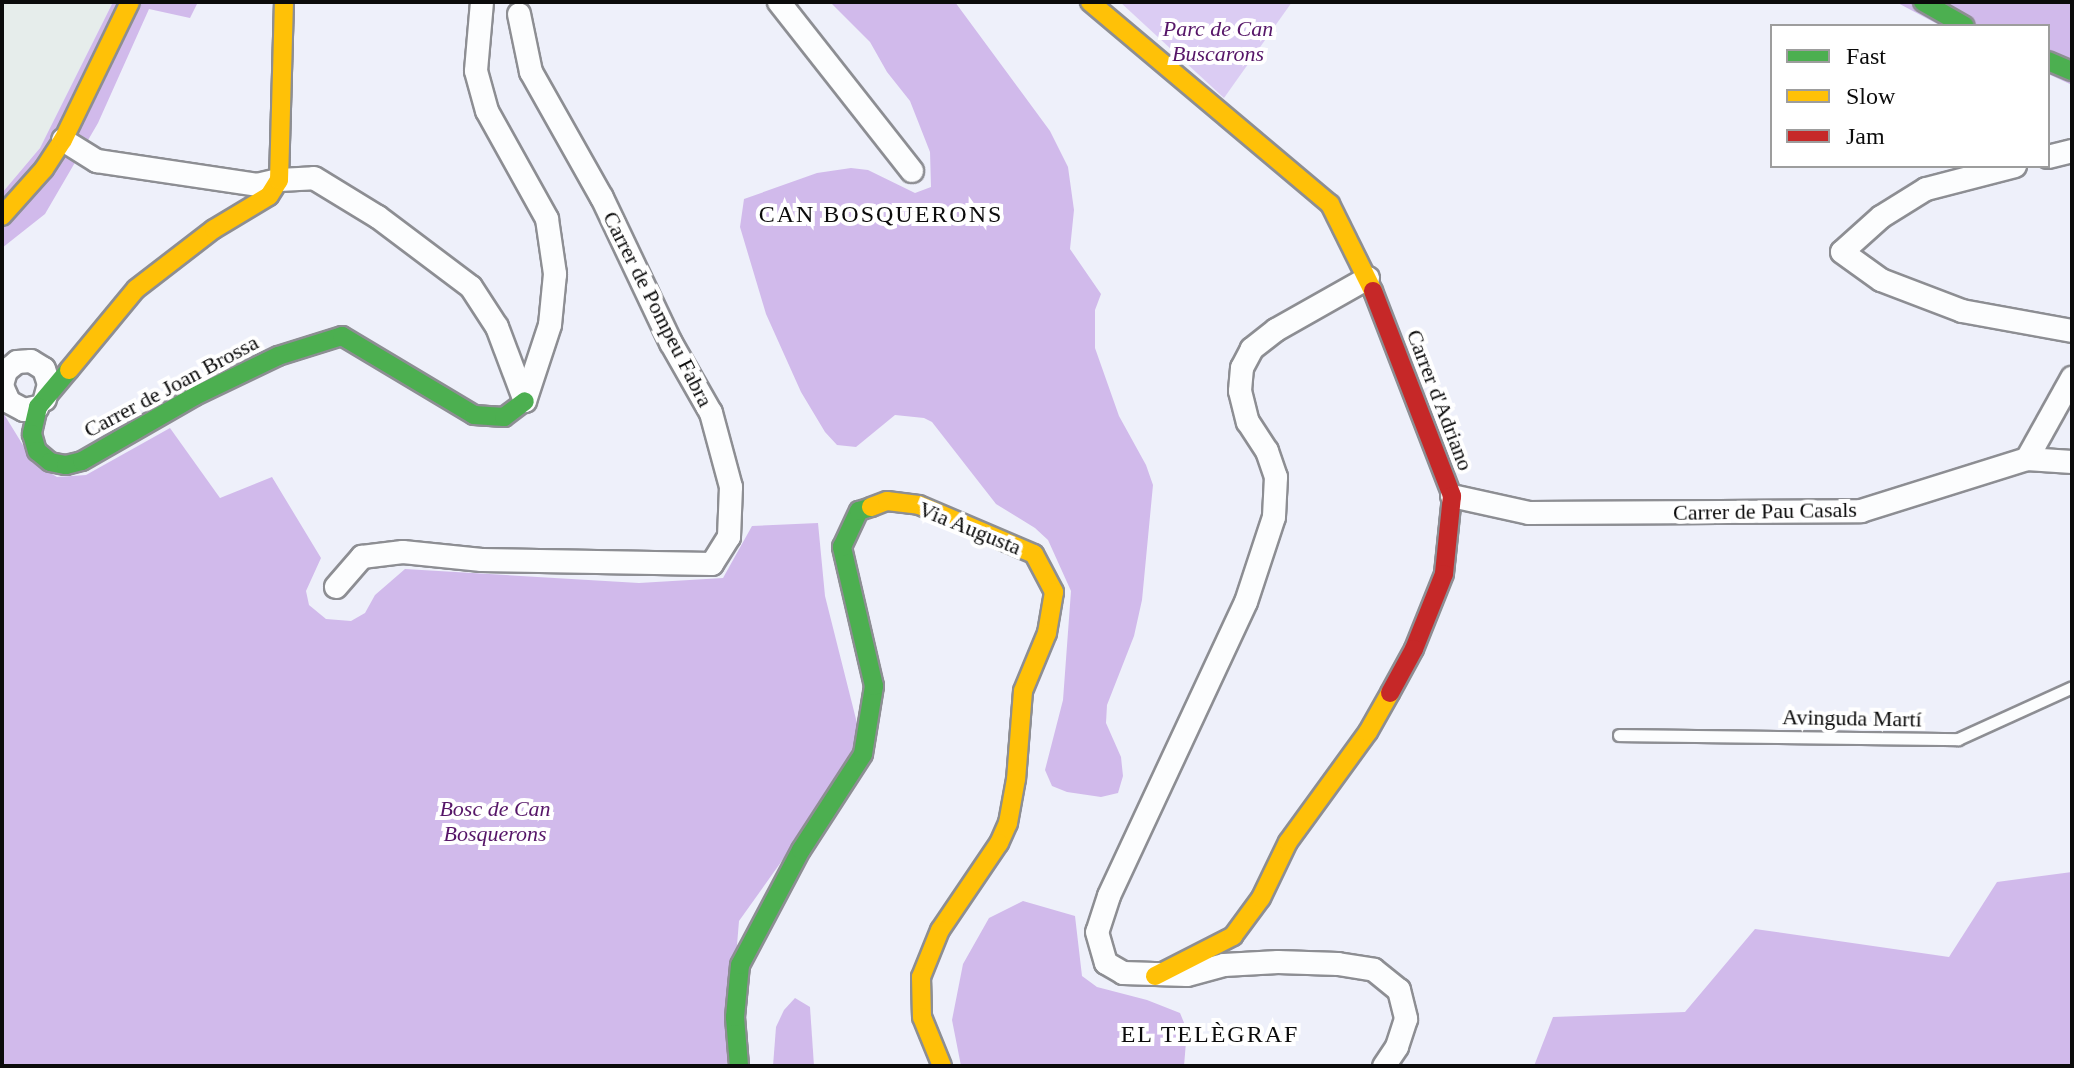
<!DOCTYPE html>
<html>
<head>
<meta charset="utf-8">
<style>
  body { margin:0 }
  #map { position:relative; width:2074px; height:1068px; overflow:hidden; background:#eef0fa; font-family:Georgia,serif }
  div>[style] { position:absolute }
  .industrial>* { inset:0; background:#e6edeb }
  .green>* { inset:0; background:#dbccf3 }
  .forest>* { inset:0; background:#d1baeb }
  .roads { filter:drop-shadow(2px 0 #8d8e93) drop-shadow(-2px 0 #8d8e93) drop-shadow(0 2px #8d8e93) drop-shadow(0 -2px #8d8e93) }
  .lane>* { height:11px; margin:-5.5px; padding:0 5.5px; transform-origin:5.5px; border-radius:5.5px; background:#fcfdfe }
  .street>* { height:22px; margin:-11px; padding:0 11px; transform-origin:11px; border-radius:11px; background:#fcfdfe }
  .fast>* { height:18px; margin:-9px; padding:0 9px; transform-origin:9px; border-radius:9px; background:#4caf50 }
  .slow>* { height:18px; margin:-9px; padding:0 9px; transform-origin:9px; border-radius:9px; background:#ffc107 }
  .jam>* { height:18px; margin:-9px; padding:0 9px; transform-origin:9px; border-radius:9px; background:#c62828 }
  span { translate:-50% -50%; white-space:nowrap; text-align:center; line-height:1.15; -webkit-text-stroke:8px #fff; paint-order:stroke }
  .park-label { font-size:22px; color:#561668; font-style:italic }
  .street-label { font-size:22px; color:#0b0b0b }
  .neighbourhood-label { font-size:24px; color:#0b0b0b; letter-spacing:2px }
  .frame { position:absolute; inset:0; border:4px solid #0b0b0b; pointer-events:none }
  .legend { position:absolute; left:1770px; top:24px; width:280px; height:144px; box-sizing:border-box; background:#fff; border:2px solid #9d9d9d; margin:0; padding:10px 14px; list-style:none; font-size:24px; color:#0b0b0b }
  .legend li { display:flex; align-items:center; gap:16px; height:40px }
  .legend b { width:40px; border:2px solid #9d9d9d }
</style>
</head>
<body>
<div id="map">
  <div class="industrial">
    <i style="clip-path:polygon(2px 2px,113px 2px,40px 148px,2px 193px)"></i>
  </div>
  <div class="green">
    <i style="clip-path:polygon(1120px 2px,1292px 2px,1224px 98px)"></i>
  </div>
  <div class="forest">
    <i style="clip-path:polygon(113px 2px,198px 2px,190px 18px,149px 9px,98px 123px,45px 214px,2px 248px,2px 193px,40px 148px)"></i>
    <i style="clip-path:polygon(830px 2px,955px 2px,1050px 131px,1068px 167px,1074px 210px,1070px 249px,1101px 294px,1095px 310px,1095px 348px,1119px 416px,1146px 465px,1153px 485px,1142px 600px,1134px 636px,1107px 705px,1106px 723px,1121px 757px,1123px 776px,1118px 793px,1101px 797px,1067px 792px,1052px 786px,1045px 770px,1063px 700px,1071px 591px,1048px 540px,1035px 528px,996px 504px,932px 422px,924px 418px,895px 415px,856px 447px,837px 445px,825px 432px,801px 392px,766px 314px,740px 227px,744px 199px,817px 173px,851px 168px,868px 170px,915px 193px,931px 187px,930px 152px,910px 101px,887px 72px,870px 42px)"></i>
    <i style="clip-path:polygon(1896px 2px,2072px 2px,2072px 85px,2048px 74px,2048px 26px,1941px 26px)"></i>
    <i style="clip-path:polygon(2px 411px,34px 463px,57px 477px,86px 475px,170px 428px,220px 498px,272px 477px,321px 558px,306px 591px,309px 605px,326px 619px,351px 621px,365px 613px,375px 595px,405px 569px,639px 583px,723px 578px,752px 526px,818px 523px,825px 596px,863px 747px,739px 921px,727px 1066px,2px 1066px)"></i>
    <i style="clip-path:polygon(2072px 872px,2072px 1066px,1534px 1066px,1553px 1017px,1685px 1012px,1755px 929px,1949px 957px,1997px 882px)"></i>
    <i style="clip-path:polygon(1023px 901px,1075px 916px,1082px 976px,1097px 987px,1147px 1000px,1180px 1013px,1187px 1030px,1184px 1066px,961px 1066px,952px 1020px,963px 964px,989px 918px)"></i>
    <i style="clip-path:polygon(795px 998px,810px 1007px,814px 1066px,773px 1066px,776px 1027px,784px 1010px)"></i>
  </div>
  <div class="roads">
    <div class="lane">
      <i style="left:1619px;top:735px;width:339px;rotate:0.7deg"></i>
      <i style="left:1958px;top:739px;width:125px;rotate:-24.5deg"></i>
    </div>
    <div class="street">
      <i style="left:482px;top:2px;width:69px;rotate:95deg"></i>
      <i style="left:476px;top:71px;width:41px;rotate:74.6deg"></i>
      <i style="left:487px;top:111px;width:124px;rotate:60.9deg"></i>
      <i style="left:547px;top:219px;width:56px;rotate:81.7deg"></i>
      <i style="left:555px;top:274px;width:51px;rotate:95.6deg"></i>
      <i style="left:550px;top:325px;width:80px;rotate:108.2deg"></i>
      <i style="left:779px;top:2px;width:215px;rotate:51.8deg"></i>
      <i style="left:63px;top:140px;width:40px;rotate:32deg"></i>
      <i style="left:97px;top:161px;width:162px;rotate:8.5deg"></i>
      <i style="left:257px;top:185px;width:23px;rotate:-13deg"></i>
      <i style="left:279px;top:180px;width:35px;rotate:-3deg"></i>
      <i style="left:314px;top:178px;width:75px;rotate:31.4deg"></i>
      <i style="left:378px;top:217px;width:116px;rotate:37deg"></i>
      <i style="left:471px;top:287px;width:48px;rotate:57deg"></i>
      <i style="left:497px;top:327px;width:79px;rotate:69.3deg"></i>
      <i style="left:2048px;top:157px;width:25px;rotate:-14deg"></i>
      <i style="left:2015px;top:166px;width:92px;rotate:165.5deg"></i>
      <i style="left:1926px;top:189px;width:53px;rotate:148.1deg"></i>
      <i style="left:1881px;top:217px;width:52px;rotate:138.1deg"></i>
      <i style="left:1842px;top:252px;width:48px;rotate:35.7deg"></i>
      <i style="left:1881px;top:280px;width:87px;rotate:20.9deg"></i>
      <i style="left:1962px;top:311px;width:112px;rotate:10.3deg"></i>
      <i style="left:1368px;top:278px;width:106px;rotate:150.5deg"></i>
      <i style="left:1276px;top:330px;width:31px;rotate:142deg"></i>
      <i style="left:1252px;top:349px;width:21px;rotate:118deg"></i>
      <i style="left:1242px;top:368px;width:23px;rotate:95deg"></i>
      <i style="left:1240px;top:391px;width:32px;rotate:76deg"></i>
      <i style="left:1248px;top:422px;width:35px;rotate:57deg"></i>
      <i style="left:1267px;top:451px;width:28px;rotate:71deg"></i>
      <i style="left:1276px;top:477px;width:40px;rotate:92.9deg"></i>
      <i style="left:1274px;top:517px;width:89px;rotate:108.2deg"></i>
      <i style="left:1246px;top:602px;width:324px;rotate:115deg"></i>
      <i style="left:1109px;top:896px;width:38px;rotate:108deg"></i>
      <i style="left:1097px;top:932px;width:32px;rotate:74deg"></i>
      <i style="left:1106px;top:963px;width:20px;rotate:30deg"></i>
      <i style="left:1123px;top:973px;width:64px;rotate:1.8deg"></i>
      <i style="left:1187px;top:975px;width:38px;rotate:-15deg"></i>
      <i style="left:1224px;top:965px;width:54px;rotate:-3.2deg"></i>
      <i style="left:1278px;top:962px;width:60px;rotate:1.9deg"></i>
      <i style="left:1338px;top:964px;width:36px;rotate:9deg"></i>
      <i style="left:1374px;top:970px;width:32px;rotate:39deg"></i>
      <i style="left:1399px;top:990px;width:30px;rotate:76deg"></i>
      <i style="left:1406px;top:1019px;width:29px;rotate:108deg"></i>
      <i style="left:1397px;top:1047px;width:23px;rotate:124deg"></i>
      <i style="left:2px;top:385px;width:15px;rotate:-74deg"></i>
      <i style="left:6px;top:371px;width:14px;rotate:-39deg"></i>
      <i style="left:17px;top:362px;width:14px;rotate:-4deg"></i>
      <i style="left:31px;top:361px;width:15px;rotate:32deg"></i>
      <i style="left:44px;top:369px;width:16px;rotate:72deg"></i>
      <i style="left:49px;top:384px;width:16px;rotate:105deg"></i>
      <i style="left:2px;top:386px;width:17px;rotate:66deg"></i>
      <i style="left:9px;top:402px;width:17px;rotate:28deg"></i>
      <i style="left:24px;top:410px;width:14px;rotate:-12deg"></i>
      <i style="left:2027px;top:459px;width:93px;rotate:-60.9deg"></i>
      <i style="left:1452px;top:496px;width:79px;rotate:12.4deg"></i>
      <i style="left:1529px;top:513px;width:332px;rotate:-0.3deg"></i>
      <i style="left:1861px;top:511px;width:174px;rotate:-17.4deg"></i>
      <i style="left:2027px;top:459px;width:45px;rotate:3.8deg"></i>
      <i style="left:336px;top:587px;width:40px;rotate:-49deg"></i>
      <i style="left:362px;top:557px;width:41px;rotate:-7deg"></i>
      <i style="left:403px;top:552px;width:79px;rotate:5.8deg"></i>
      <i style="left:482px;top:560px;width:230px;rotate:1deg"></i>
      <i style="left:712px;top:564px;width:32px;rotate:-58deg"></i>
      <i style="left:729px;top:537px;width:50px;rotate:-87.7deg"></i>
      <i style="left:731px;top:487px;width:77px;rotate:-105.1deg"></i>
      <i style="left:711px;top:413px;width:81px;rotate:-119.7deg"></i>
      <i style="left:671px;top:343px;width:161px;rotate:-115.4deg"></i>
      <i style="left:602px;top:198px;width:145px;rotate:-119.4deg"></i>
      <i style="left:531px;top:72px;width:59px;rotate:-101.7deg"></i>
    </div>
    <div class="fast">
      <i style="left:1923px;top:2px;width:48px;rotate:29.7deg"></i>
      <i style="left:2048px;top:61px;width:26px;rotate:23deg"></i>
      <i style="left:69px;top:370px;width:48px;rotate:130deg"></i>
      <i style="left:38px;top:407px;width:28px;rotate:103deg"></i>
      <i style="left:32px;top:434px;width:18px;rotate:74deg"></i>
      <i style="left:37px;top:451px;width:17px;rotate:40deg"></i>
      <i style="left:50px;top:462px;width:16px;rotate:11deg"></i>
      <i style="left:66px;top:465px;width:16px;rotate:-14deg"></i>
      <i style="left:82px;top:461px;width:130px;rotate:-29.9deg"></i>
      <i style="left:195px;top:396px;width:92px;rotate:-25.7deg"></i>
      <i style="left:278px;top:356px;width:67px;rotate:-17.4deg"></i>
      <i style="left:342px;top:336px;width:154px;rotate:30.9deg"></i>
      <i style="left:474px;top:415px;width:30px;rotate:4deg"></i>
      <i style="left:504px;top:417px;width:26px;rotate:-37deg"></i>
      <i style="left:739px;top:1066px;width:49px;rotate:-94.7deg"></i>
      <i style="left:735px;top:1017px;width:52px;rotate:-84.5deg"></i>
      <i style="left:740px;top:965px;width:130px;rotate:-62.1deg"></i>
      <i style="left:801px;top:850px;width:114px;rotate:-57.1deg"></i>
      <i style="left:863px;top:754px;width:69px;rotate:-80.8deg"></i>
      <i style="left:874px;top:686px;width:143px;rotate:-103deg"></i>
      <i style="left:842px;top:547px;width:40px;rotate:-65deg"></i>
      <i style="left:859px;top:511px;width:13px;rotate:-18deg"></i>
    </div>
    <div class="slow">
      <i style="left:1090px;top:2px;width:314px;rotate:40.1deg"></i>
      <i style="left:1330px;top:204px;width:97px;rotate:63.7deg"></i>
      <i style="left:2px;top:216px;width:63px;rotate:-48.2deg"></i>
      <i style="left:44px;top:169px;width:35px;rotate:-57deg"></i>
      <i style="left:63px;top:140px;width:153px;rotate:-64.1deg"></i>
      <i style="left:69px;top:370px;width:105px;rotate:-50.4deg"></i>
      <i style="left:136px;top:289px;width:98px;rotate:-37.6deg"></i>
      <i style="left:214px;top:229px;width:64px;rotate:-31deg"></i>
      <i style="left:269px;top:196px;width:19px;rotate:-58deg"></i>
      <i style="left:279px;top:180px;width:178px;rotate:-88.4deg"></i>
      <i style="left:871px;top:507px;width:17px;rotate:-21deg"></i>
      <i style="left:887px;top:501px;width:32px;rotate:7deg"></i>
      <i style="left:919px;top:505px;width:125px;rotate:23.1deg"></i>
      <i style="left:1034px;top:554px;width:43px;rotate:62.2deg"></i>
      <i style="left:1054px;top:592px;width:42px;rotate:99.7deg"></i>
      <i style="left:1047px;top:633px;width:63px;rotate:112.5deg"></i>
      <i style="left:1023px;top:691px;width:88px;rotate:94.5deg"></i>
      <i style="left:1016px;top:779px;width:45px;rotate:100.3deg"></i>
      <i style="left:1008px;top:823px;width:22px;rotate:114deg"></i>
      <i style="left:999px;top:843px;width:105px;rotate:124.1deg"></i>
      <i style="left:940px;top:930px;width:51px;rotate:112deg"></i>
      <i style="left:921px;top:977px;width:40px;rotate:88.6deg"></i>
      <i style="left:922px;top:1017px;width:53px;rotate:67.8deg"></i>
      <i style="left:1155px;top:976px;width:88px;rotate:-27.1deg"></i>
      <i style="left:1233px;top:936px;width:47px;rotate:-53.6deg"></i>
      <i style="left:1261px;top:898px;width:62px;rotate:-64.3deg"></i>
      <i style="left:1288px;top:842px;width:136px;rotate:-54deg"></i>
      <i style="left:1368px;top:732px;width:45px;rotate:-60.6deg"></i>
    </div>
    <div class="jam">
      <i style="left:1373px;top:291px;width:220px;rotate:68.9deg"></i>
      <i style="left:1452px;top:496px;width:78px;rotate:95.9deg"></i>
      <i style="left:1444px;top:574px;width:81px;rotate:111.8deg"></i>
      <i style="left:1414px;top:649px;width:50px;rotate:118.6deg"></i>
    </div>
  </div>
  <div class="park-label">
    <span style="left:1218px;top:41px">Parc de Can<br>Buscarons</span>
    <span style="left:495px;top:821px">Bosc de Can<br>Bosquerons</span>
  </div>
  <div class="street-label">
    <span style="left:658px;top:309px;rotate:63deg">Carrer de Pompeu Fabra</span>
    <span style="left:171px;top:386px;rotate:-28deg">Carrer de Joan Brossa</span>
    <span style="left:1440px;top:400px;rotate:69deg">Carrer d'Adriano</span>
    <span style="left:1765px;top:511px;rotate:-1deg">Carrer de Pau Casals</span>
    <span style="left:970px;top:528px;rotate:22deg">Via Augusta</span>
    <span style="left:1852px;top:718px;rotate:1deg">Avinguda Martí</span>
  </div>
  <div class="neighbourhood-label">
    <span style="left:881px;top:215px">CAN BOSQUERONS</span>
    <span style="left:1210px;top:1035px">EL TELÈGRAF</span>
  </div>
  <div class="frame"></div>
  <ul class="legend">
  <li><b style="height:10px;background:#4caf50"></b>Fast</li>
  <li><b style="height:10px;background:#ffc107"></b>Slow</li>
  <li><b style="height:10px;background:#c62828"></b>Jam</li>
  </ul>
</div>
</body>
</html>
